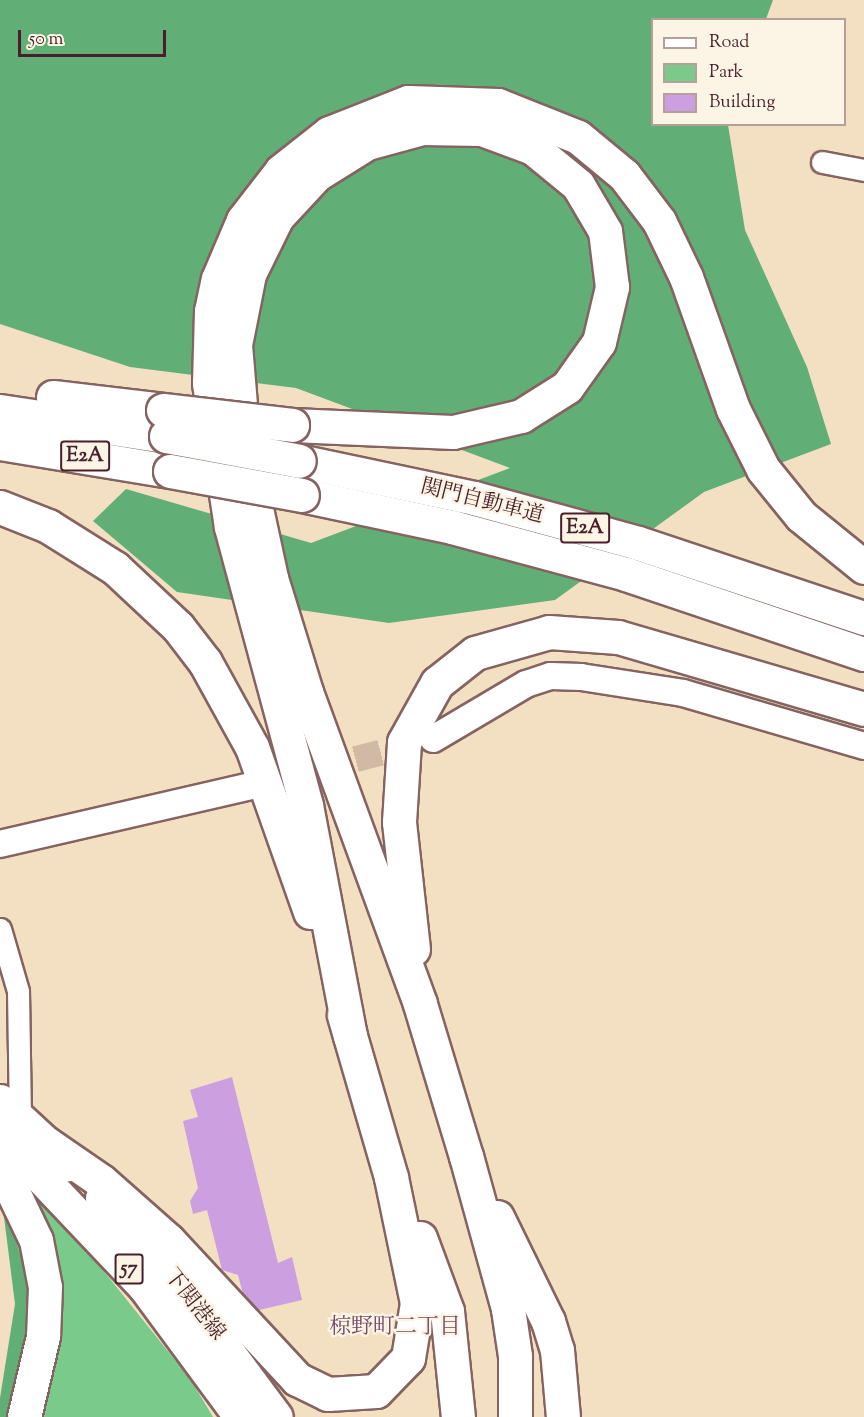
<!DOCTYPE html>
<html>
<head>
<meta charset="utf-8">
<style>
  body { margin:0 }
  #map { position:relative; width:864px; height:1417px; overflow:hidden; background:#f3e0c3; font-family:"Sorts Mill Goudy","Noto Serif JP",serif }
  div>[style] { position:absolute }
  .green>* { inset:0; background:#79ca8b }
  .forest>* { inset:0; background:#62ae77 }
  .building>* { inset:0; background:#cb9fe0 }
  .tertiary-tunnel>* { height:26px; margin-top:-13px; transform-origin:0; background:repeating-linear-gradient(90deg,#d1b9a5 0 26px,transparent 0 39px) }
  .roads { filter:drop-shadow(2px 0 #856360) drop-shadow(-2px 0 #856360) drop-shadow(0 2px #856360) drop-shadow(0 -2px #856360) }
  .minor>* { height:21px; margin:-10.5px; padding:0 10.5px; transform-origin:10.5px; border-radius:10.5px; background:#fff }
  .tertiary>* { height:26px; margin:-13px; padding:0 13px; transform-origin:13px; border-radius:13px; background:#fff }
  .primary>* { height:33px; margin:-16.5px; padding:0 16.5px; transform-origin:16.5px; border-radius:16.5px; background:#fff }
  .motorway>* { height:33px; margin:-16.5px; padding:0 16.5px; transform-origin:16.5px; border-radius:16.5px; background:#fff }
  .bridges { filter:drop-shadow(2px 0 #856360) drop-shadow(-2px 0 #856360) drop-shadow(0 2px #856360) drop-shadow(0 -2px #856360) }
  .motorway-bridge>* { height:33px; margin:-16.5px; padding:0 16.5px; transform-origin:16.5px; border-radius:16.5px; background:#fff }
  span { translate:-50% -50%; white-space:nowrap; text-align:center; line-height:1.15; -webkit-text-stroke:4.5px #fcf5e5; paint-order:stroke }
  .shield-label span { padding:2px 4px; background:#fcf5e5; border:2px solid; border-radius:4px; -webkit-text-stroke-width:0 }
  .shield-label { font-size:20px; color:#4a1f2b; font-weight:700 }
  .street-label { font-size:21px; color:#4a1f2b }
  .neighbourhood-label { font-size:22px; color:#774c6a }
  .legend { position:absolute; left:651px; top:18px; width:195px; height:108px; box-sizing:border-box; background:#fcf5e5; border:2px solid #b59f9b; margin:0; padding:8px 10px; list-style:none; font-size:18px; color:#4a1f2b }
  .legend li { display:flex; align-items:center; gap:12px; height:30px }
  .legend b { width:30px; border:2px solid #b59f9b }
  .scale { position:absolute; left:18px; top:30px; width:148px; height:27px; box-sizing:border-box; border:3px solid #4a1f2b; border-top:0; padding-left:8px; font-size:18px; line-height:21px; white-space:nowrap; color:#4a1f2b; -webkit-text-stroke:4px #fcf5e5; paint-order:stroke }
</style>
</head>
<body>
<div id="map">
  <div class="green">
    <i style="clip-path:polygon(26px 1187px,94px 1259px,191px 1380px,213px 1417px,35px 1417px)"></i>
  </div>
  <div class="forest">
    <i style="clip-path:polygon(0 0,773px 0,766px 19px,652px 20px,652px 124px,728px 125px,745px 230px,807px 367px,831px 444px,704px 492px,555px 600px,389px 623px,177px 592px,93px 521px,126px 489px,311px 543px,510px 468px,296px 388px,130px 367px,0 324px)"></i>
    <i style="clip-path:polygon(2px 1201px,31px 1284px,26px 1351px,7px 1417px,0 1417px,0 1398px,15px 1304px)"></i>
  </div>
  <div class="building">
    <i style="clip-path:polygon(232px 1077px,278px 1263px,292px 1257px,302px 1300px,259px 1310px,243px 1294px,238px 1275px,222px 1270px,207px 1210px,193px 1214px,190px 1201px,198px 1188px,183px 1121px,198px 1117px,190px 1090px)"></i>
  </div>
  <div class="tertiary-tunnel">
    <i style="left:280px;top:779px;width:146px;rotate:-14.7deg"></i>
  </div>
  <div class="roads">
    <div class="minor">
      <i style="left:822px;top:162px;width:43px;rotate:10.8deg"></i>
      <i style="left:0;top:929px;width:65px;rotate:73.8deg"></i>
      <i style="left:18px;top:991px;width:126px;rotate:89.1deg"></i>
    </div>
    <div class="tertiary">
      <i style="left:433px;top:739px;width:108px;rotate:-30.6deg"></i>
      <i style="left:526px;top:684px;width:26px;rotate:-18deg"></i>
      <i style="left:551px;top:676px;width:30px;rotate:2deg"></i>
      <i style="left:581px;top:677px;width:103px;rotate:8.9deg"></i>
      <i style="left:683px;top:693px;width:189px;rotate:16.3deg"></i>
      <i style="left:0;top:844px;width:258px;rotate:-13deg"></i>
    </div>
    <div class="primary">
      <i style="left:0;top:1101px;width:93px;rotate:42.8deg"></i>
      <i style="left:0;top:1134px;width:211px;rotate:46.5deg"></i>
      <i style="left:145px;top:1287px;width:162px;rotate:53.6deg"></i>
      <i style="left:102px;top:1198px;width:91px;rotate:47.7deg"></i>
      <i style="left:163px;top:1265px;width:189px;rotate:53.4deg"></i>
    </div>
    <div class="motorway">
      <i style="left:53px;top:397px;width:111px;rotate:6.7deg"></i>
      <i style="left:0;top:411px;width:168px;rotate:8.6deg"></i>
      <i style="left:292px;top:425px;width:161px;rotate:2.5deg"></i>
      <i style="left:453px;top:432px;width:70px;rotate:-13.2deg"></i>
      <i style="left:521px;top:416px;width:54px;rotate:-32.2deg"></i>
      <i style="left:567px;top:387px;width:55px;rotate:-54.6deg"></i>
      <i style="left:599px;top:342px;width:57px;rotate:-76.7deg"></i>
      <i style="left:612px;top:287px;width:56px;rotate:-97.1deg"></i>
      <i style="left:605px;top:231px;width:53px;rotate:-120.4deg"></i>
      <i style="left:578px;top:185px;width:58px;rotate:-140.6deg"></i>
      <i style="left:533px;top:148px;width:54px;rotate:-159.6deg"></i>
      <i style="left:482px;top:129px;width:60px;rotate:-179deg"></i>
      <i style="left:422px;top:128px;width:57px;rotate:164.7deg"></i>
      <i style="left:367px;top:143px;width:60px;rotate:147.9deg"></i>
      <i style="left:316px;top:175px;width:57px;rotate:132.9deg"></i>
      <i style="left:277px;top:217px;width:64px;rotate:116.2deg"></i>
      <i style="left:249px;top:274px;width:72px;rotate:101.2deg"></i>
      <i style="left:235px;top:345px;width:108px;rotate:85.2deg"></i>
      <i style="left:244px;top:453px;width:128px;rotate:77.8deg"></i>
      <i style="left:271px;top:578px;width:119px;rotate:72.9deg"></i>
      <i style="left:306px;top:692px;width:332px;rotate:69.9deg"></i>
      <i style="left:420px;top:1004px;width:159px;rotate:73.2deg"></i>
      <i style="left:466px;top:1156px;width:159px;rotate:74.6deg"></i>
      <i style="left:508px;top:1309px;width:48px;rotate:81.5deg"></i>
      <i style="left:515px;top:1356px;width:61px;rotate:90deg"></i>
      <i style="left:0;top:443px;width:172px;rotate:9.4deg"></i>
      <i style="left:299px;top:461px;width:179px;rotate:11.9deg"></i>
      <i style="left:474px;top:498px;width:170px;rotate:15.3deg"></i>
      <i style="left:638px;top:543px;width:238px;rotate:18.4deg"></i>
      <i style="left:302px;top:495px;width:153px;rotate:12deg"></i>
      <i style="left:452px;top:527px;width:180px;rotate:15.1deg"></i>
      <i style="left:626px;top:574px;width:251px;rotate:18.6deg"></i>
      <i style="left:0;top:507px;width:52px;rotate:21.6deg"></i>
      <i style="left:48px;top:526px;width:79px;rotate:32.1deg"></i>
      <i style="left:115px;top:568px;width:86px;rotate:43.1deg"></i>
      <i style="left:178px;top:627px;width:44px;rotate:52.4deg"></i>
      <i style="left:205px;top:662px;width:97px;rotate:61.1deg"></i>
      <i style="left:252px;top:747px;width:175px;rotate:70.6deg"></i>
      <i style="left:413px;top:949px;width:128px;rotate:-96.3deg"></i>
      <i style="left:399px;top:822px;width:80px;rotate:-86.4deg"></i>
      <i style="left:404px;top:742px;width:68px;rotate:-60.8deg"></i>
      <i style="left:437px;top:683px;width:48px;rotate:-38.3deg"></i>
      <i style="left:475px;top:653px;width:77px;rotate:-15.8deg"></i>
      <i style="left:549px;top:632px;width:69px;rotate:4.1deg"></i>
      <i style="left:618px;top:637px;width:256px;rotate:16.3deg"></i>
      <i style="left:350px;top:1036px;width:235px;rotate:-100.8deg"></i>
      <i style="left:306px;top:805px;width:288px;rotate:-105.1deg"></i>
      <i style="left:231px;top:527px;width:146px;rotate:-98.7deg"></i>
      <i style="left:209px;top:383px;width:72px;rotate:-88.4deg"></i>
      <i style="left:211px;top:311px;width:33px;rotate:-78deg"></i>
      <i style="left:218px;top:279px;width:64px;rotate:-67deg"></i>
      <i style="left:243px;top:220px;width:62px;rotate:-52.2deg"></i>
      <i style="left:281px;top:171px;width:61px;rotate:-38.4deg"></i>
      <i style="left:329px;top:133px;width:85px;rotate:-21.4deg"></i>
      <i style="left:408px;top:102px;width:90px;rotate:1.9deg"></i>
      <i style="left:498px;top:105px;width:86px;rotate:21.8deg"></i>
      <i style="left:578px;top:137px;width:60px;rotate:39.6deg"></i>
      <i style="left:624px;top:175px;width:58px;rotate:52.7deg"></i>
      <i style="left:659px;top:221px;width:62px;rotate:64.3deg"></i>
      <i style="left:686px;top:277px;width:140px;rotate:70.4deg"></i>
      <i style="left:733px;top:409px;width:67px;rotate:63.4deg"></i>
      <i style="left:763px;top:469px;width:60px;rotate:51deg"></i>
      <i style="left:801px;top:516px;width:81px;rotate:39deg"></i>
      <i style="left:46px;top:1143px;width:67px;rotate:34.6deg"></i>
      <i style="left:101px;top:1181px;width:89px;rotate:41.4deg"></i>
      <i style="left:168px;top:1240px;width:190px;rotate:47.1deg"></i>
      <i style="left:297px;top:1379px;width:34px;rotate:26deg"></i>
      <i style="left:328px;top:1394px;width:48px;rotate:-3.6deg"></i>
      <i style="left:376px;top:1391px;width:46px;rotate:-45.9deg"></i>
      <i style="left:408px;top:1358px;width:56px;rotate:-80.7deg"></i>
      <i style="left:417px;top:1303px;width:129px;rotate:-101.7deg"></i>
      <i style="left:391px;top:1177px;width:169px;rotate:-106.2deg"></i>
      <i style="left:0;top:1165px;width:83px;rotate:64.4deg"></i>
      <i style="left:36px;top:1240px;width:48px;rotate:79.2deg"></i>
      <i style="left:45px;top:1287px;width:49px;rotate:92.3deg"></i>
      <i style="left:43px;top:1336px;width:83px;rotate:103.2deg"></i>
      <i style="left:497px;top:1217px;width:116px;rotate:63.9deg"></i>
      <i style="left:548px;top:1321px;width:30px;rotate:73deg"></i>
      <i style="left:557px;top:1350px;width:67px;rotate:84.9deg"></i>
      <i style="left:420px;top:1238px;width:78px;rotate:69.7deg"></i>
      <i style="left:447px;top:1311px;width:107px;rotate:84.1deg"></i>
    </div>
  </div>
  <div class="bridges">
    <div class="motorway-bridge">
      <i style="left:163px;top:410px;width:130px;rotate:6.6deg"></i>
      <i style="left:166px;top:436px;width:135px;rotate:10.6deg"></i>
      <i style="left:170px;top:471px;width:134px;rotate:10.3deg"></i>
    </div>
  </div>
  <div class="shield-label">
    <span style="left:85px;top:456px">E2A</span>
    <span style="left:585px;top:528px">E2A</span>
    <span style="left:129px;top:1269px">57</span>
  </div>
  <div class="street-label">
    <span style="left:482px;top:502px;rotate:14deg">関門自動車道</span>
    <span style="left:194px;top:1305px;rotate:52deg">下関港線</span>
  </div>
  <div class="neighbourhood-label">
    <span style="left:395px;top:1329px">椋野町二丁目</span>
  </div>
  <ul class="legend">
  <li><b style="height:8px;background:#fff"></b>Road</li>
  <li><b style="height:16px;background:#79ca8b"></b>Park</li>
  <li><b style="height:16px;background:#cb9fe0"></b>Building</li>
  </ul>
  <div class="scale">50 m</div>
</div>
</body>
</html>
